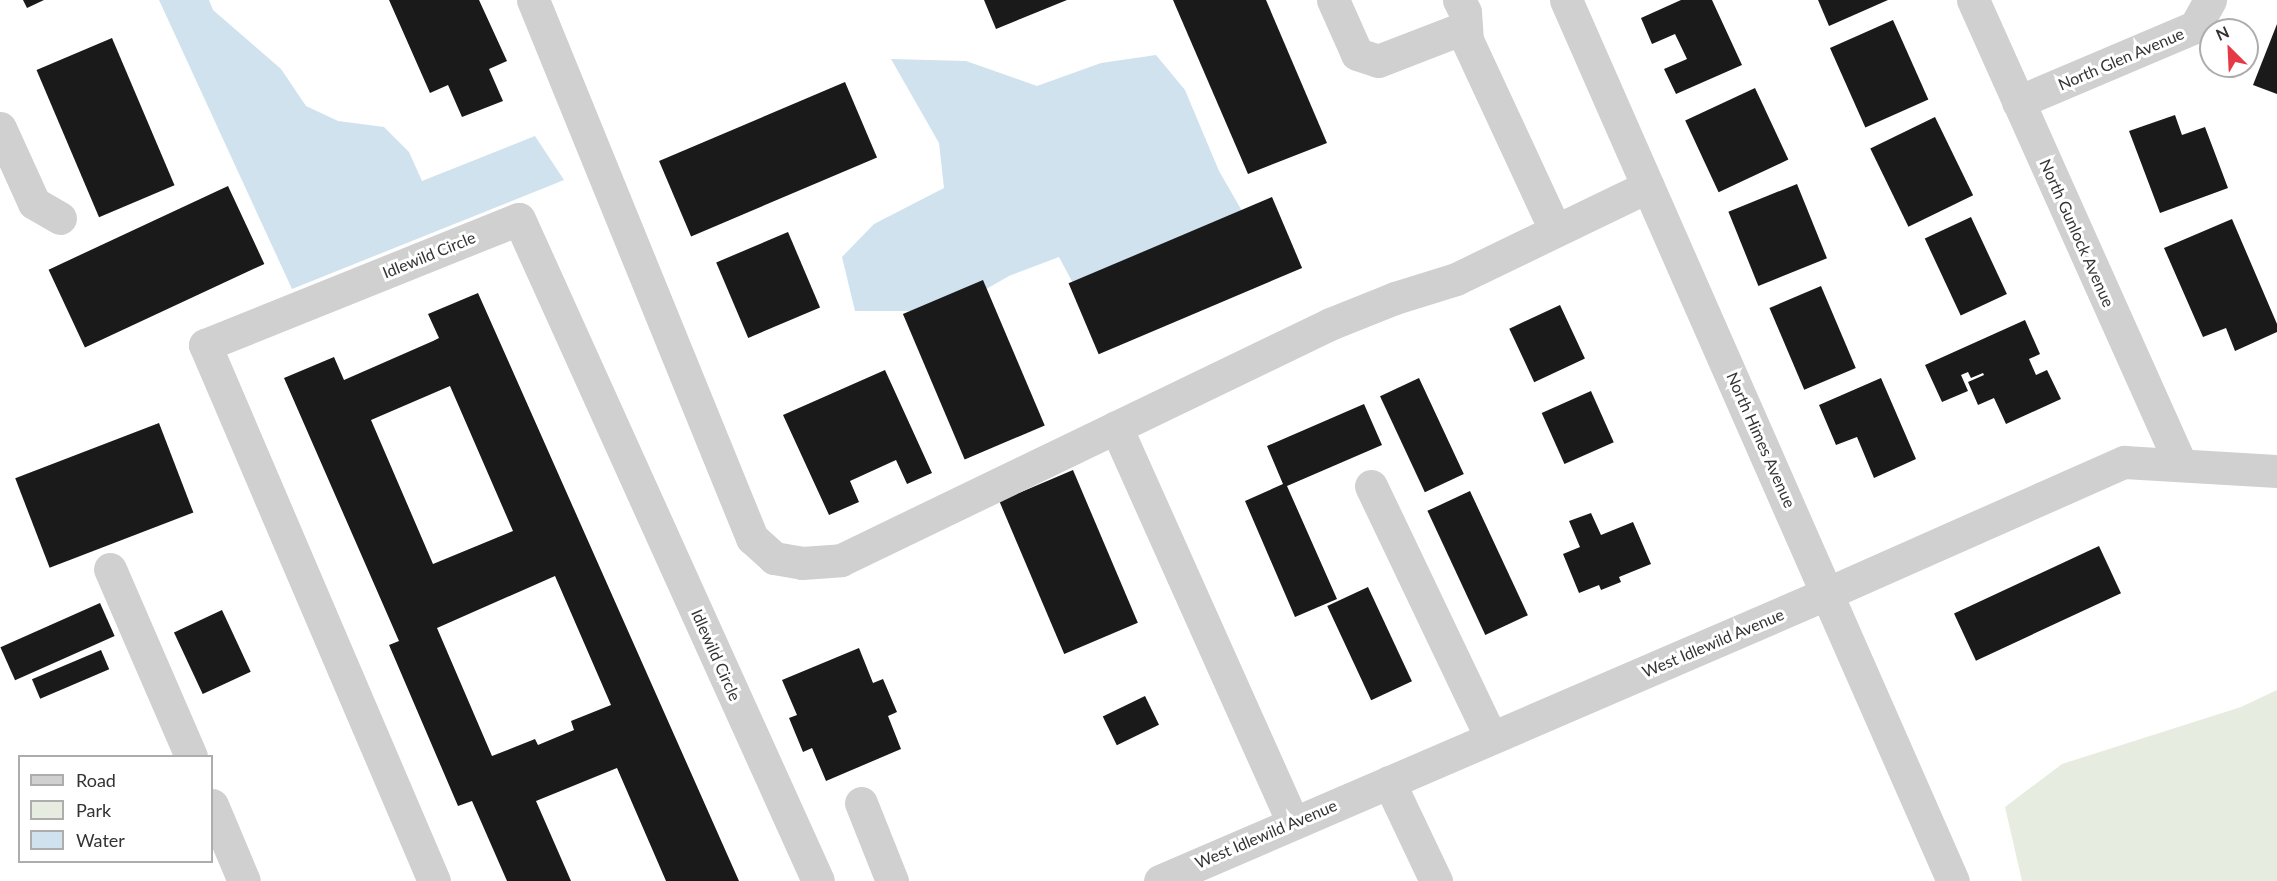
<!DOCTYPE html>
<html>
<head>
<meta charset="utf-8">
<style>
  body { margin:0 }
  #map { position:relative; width:2277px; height:881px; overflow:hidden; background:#fff; font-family:Lato,sans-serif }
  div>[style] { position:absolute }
  .green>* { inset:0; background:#e6ecdf }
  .water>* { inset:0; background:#cfe2ee }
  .building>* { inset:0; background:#1a1a1a; transform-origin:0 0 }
  .minor>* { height:33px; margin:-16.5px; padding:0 16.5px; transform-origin:16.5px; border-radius:16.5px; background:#d0d0d0 }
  span { translate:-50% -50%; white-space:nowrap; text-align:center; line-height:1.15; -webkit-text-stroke:6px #fff; paint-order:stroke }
  .street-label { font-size:16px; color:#333 }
  .legend { position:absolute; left:18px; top:755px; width:195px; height:108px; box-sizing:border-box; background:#fff; border:2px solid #adadad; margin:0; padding:8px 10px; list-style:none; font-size:18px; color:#333 }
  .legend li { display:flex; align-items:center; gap:12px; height:30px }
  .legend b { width:30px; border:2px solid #adadad }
  .north { position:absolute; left:2199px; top:18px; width:60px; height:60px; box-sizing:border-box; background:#fff; border:2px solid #adadad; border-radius:50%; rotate:336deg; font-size:16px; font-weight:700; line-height:24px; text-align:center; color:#333 }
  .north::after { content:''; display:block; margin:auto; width:21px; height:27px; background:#e63946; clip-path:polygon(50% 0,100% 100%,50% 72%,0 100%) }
</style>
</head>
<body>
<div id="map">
  <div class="green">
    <i style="clip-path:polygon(2277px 690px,2277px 881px,2022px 881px,2005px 807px,2062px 764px,2241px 707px)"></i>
  </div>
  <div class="water">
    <i style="clip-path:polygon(159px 0,209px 0,213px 10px,281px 69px,306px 106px,338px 121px,384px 127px,409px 152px,422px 181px,535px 136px,564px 180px,292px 289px)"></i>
    <i style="clip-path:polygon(1156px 55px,1185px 90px,1219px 171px,1249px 223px,1082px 300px,1059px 257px,1009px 276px,948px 311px,855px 311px,842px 257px,874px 224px,944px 188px,939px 143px,891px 59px,966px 61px,1037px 86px,1101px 63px)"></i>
  </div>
  <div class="building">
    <i style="clip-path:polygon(23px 0,44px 0,27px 8px)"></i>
    <i style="clip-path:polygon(389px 0,479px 0,507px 61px,489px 69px,503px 101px,462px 117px,448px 85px,430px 93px)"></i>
    <i style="clip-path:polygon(984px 0,1067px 0,996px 29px)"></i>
    <i style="clip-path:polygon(1173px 0,1266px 0,1327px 143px,1248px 174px)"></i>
    <i style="clip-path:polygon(1681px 0,1712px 0,1742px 65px,1676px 94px,1664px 69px,1687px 59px,1675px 34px,1652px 44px,1641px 18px)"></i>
    <i style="clip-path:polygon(1818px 0,1888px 0,1829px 26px)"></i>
    <i style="left:1893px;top:20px;width:87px;height:69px;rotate:66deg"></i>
    <i style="clip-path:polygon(2277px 24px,2277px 94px,2253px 85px)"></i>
    <i style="left:112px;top:38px;width:160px;height:82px;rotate:67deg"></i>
    <i style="left:845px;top:82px;width:82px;height:202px;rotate:67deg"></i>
    <i style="left:1755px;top:88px;width:79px;height:77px;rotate:65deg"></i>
    <i style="clip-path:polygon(2175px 115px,2182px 135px,2205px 127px,2228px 188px,2160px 213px,2129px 131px)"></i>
    <i style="left:1935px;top:117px;width:87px;height:72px;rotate:64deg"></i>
    <i style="left:1797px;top:184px;width:80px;height:74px;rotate:68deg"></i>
    <i style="left:228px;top:186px;width:86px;height:198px;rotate:65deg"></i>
    <i style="left:1272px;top:197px;width:77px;height:221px;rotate:67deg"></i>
    <i style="left:1971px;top:217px;width:85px;height:51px;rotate:65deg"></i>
    <i style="clip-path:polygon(2232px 219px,2277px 324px,2277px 332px,2235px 351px,2226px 328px,2203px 337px,2164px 248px)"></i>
    <i style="left:788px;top:232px;width:82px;height:78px;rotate:67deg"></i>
    <i style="left:983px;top:280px;width:158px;height:87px;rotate:67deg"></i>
    <i style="left:1821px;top:286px;width:89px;height:56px;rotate:67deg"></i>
    <i style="clip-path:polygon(evenodd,478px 293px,739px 881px,666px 881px,617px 768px,536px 801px,571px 881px,507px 881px,472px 801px,458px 806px,389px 645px,399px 641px,284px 378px,334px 357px,344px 380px,433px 341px,439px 338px,428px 314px,478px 293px,450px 386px,513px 531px,433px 564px,371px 420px,450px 386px,478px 293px,555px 576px,611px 705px,571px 721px,574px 730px,538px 745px,535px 739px,492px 756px,437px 628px,555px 576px)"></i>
    <i style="left:1560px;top:305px;width:59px;height:56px;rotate:65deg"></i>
    <i style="clip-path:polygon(2025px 320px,2040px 354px,2029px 359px,2036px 375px,2047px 370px,2061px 399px,2006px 424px,1994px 398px,1978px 405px,1968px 382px,1984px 375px,1983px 373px,1971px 378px,1968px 372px,1961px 375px,1968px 391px,1942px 402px,1925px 365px)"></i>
    <i style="clip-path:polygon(885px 370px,932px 473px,907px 484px,896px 460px,850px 481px,859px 502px,829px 515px,783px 415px)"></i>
    <i style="left:1419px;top:378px;width:106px;height:43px;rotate:65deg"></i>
    <i style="clip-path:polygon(1881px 378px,1916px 459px,1874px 478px,1857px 437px,1836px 445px,1819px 405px)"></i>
    <i style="left:1591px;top:391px;width:56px;height:54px;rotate:66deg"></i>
    <i style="clip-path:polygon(1364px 404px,1382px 445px,1287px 486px,1337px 599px,1295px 617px,1245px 501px,1283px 484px,1267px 446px)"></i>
    <i style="left:159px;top:423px;width:96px;height:154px;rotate:69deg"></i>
    <i style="left:1073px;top:470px;width:166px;height:80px;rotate:67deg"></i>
    <i style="left:1470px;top:491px;width:137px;height:47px;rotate:65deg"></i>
    <i style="clip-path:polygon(1591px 513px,1601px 535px,1633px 522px,1651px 564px,1619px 577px,1621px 582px,1601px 590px,1599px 585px,1579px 593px,1563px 554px,1580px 547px,1569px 521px)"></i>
    <i style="left:2099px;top:546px;width:52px;height:160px;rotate:65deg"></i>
    <i style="left:1368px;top:587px;width:104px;height:45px;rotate:65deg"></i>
    <i style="left:100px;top:603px;width:36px;height:109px;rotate:66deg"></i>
    <i style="left:222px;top:610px;width:68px;height:53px;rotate:65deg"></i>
    <i style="clip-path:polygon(859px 648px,873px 683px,883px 679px,897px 712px,888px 716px,901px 749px,826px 781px,812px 748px,803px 752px,789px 718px,797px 715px,782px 680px)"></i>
    <i style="left:101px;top:650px;width:21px;height:75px;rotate:67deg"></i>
    <i style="left:1145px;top:696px;width:32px;height:47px;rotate:64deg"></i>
  </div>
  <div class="minor">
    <i style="left:533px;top:0;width:581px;rotate:67.85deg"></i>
    <i style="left:752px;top:538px;width:30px;rotate:42deg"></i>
    <i style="left:774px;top:558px;width:28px;rotate:10deg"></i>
    <i style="left:802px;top:563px;width:39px;rotate:-4deg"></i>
    <i style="left:841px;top:560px;width:543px;rotate:-25.76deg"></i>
    <i style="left:1330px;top:324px;width:70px;rotate:-21.8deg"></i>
    <i style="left:1395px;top:298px;width:64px;rotate:-17.3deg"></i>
    <i style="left:1456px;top:279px;width:213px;rotate:-25.8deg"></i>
    <i style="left:1333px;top:0;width:59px;rotate:66deg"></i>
    <i style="left:1357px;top:54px;width:22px;rotate:18deg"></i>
    <i style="left:1378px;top:61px;width:94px;rotate:-21.1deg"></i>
    <i style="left:1459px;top:0;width:13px;rotate:63deg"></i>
    <i style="left:1465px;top:12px;width:28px;rotate:86deg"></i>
    <i style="left:1467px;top:40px;width:209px;rotate:65.1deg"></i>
    <i style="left:1566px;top:0;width:962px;rotate:66.29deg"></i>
    <i style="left:1973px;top:0;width:509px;rotate:65.9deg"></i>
    <i style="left:2018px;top:102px;width:192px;rotate:-23deg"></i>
    <i style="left:2195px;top:27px;width:31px;rotate:-61deg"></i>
    <i style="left:0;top:128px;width:82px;rotate:65.6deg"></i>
    <i style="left:34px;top:203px;width:30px;rotate:30deg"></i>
    <i style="left:1116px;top:427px;width:434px;rotate:65.9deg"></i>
    <i style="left:1371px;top:486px;width:279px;rotate:64.5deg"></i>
    <i style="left:110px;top:569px;width:204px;rotate:66.6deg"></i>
    <i style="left:1389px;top:782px;width:110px;rotate:64.6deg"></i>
    <i style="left:861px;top:803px;width:84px;rotate:68.3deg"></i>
    <i style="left:212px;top:805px;width:82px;rotate:67.2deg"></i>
    <i style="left:434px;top:881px;width:583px;rotate:-113.13deg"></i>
    <i style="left:205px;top:345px;width:338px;rotate:-21.9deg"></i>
    <i style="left:519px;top:219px;width:726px;rotate:65.69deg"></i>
    <i style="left:1160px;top:881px;width:727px;rotate:-23.32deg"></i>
    <i style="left:1828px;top:593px;width:324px;rotate:-23.9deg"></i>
    <i style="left:2124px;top:462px;width:153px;rotate:3.4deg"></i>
  </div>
  <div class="street-label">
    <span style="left:2121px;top:59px;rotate:-23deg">North Glen Avenue</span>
    <span style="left:2077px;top:233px;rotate:66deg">North Gunlock Avenue</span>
    <span style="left:429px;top:255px;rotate:-22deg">Idlewild Circle</span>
    <span style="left:1761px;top:440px;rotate:66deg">North Himes Avenue</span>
    <span style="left:1713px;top:643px;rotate:-23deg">West Idlewild Avenue</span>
    <span style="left:716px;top:655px;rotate:66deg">Idlewild Circle</span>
    <span style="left:1266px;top:834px;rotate:-23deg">West Idlewild Avenue</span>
  </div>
  <ul class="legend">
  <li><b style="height:8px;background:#d0d0d0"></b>Road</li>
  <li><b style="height:16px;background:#e6ecdf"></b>Park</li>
  <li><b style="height:16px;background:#cfe2ee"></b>Water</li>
  </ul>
  <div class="north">N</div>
</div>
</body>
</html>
